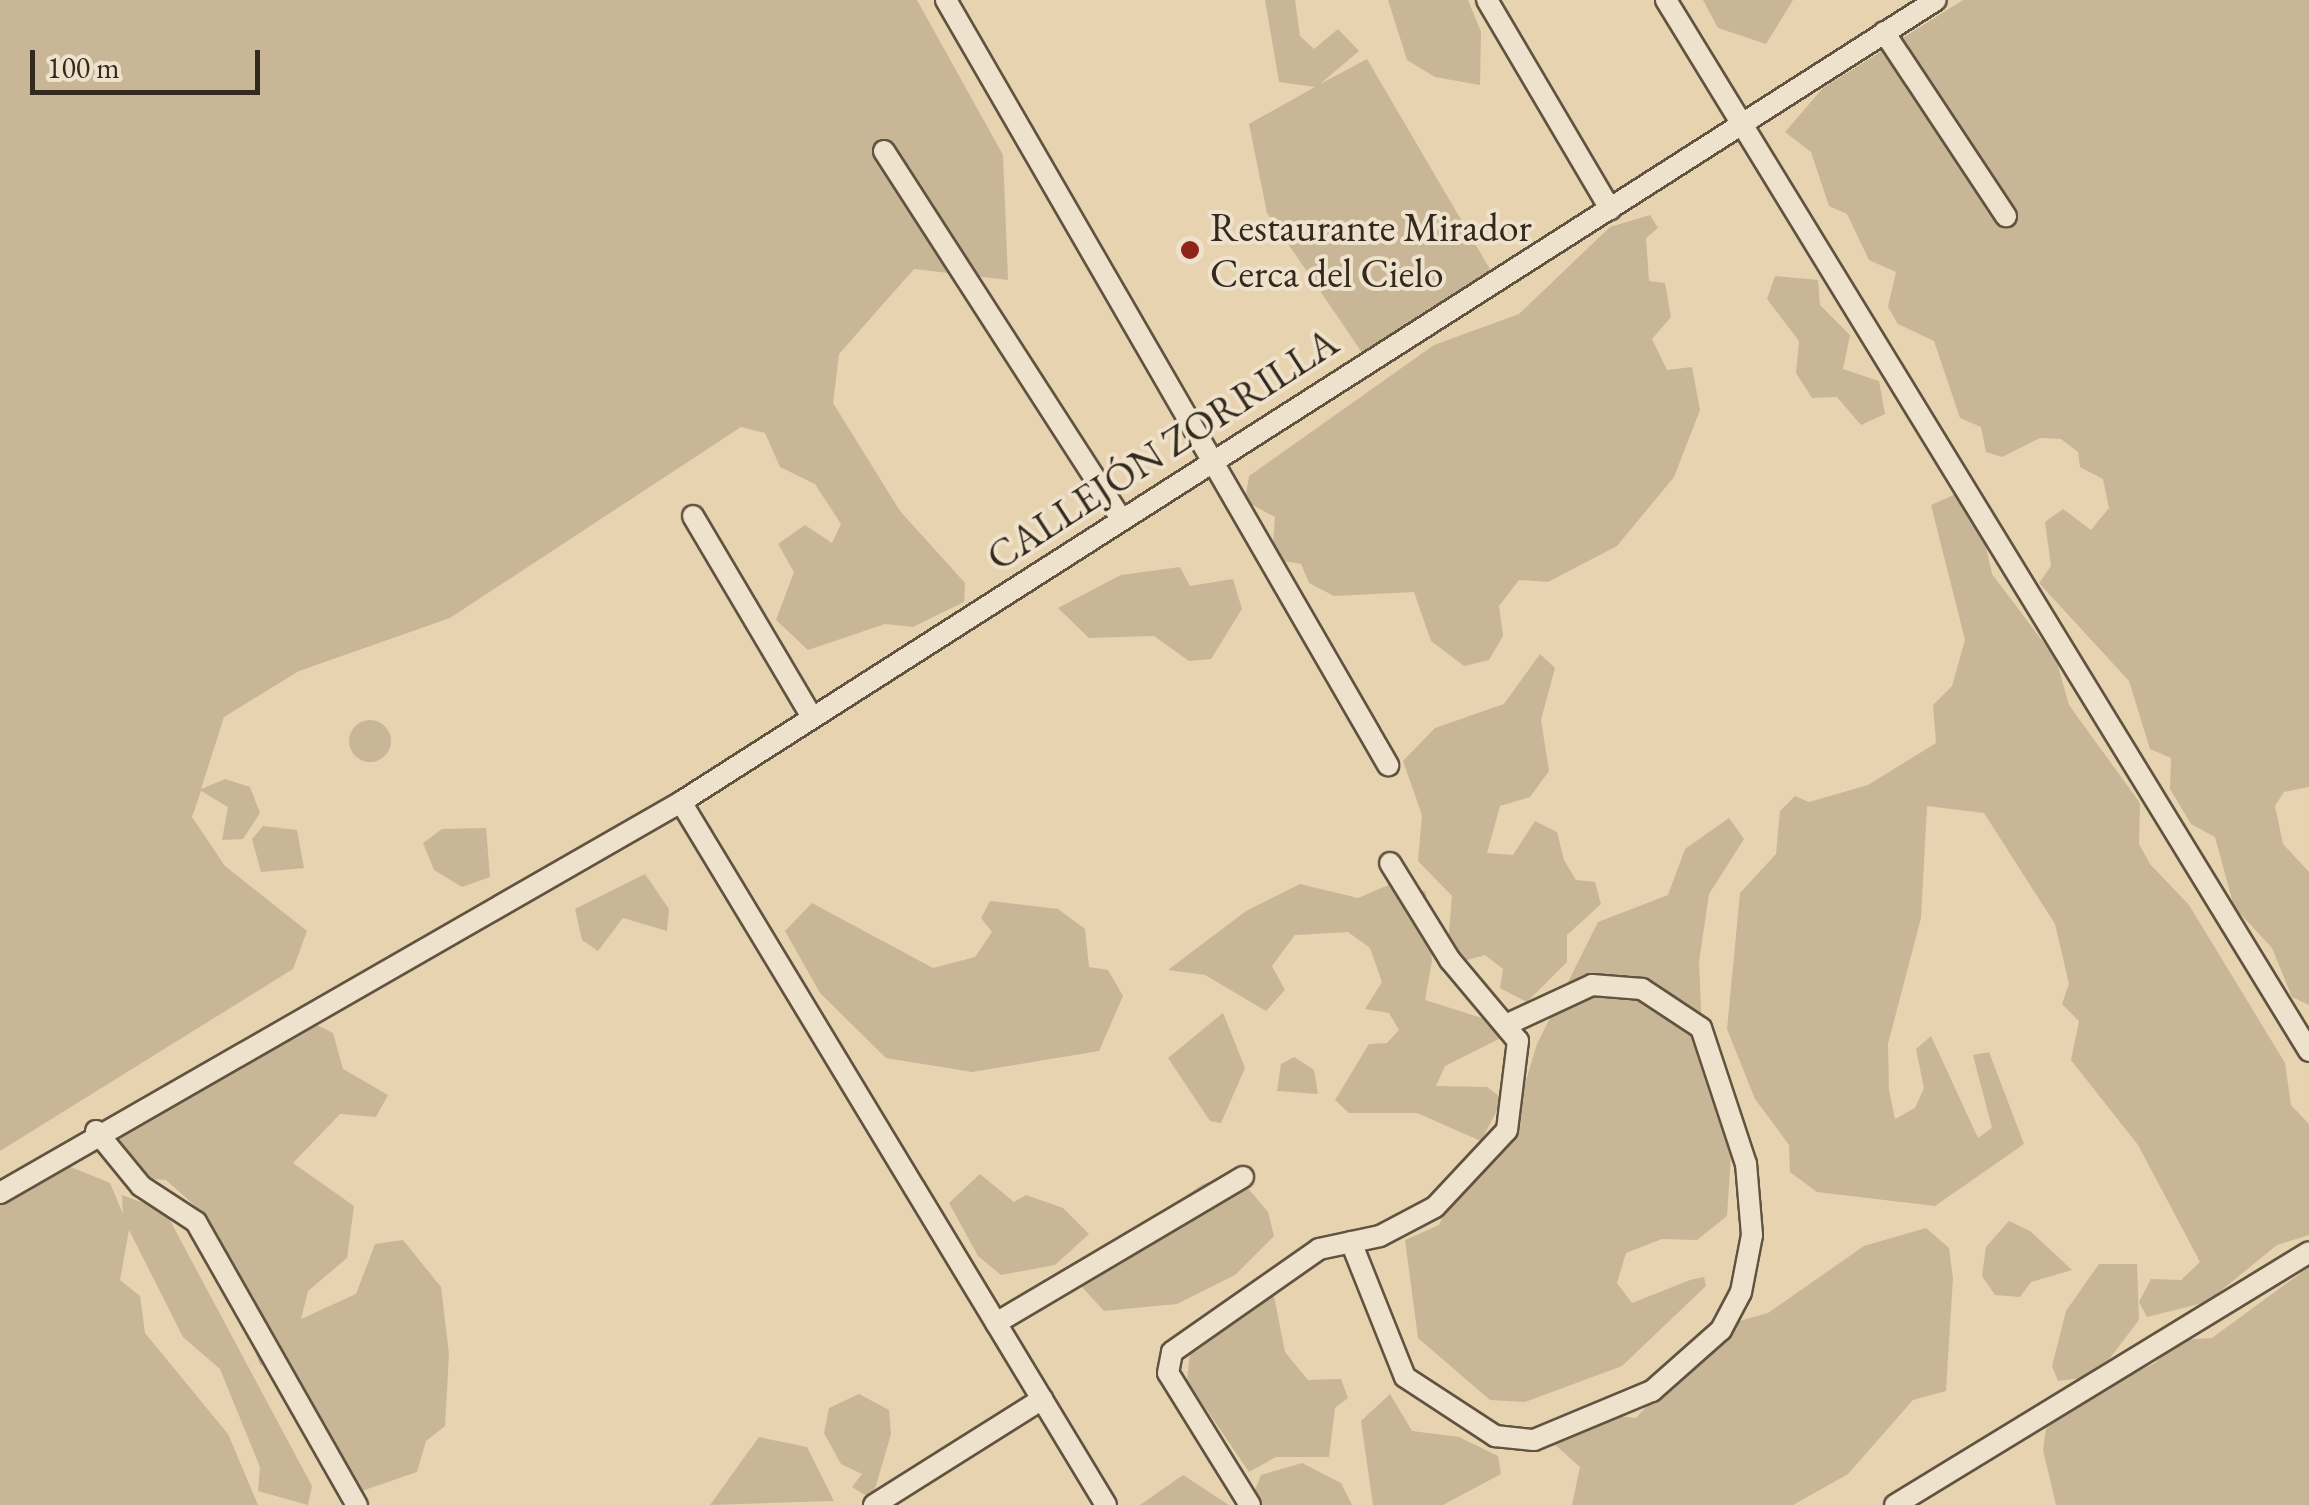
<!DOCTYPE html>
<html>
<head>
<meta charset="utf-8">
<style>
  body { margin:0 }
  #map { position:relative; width:2309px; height:1505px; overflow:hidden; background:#e7d3b0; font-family:"EB Garamond",serif }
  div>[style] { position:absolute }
  .green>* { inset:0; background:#c8b697 }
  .round { border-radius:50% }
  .roads { filter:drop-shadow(2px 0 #605441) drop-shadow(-2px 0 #605441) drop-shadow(0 2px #605441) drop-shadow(0 -2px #605441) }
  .minor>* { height:20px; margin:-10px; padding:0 10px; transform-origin:10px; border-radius:10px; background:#efe2cc }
  .dots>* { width:28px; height:28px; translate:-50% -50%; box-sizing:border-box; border:5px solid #efe2cc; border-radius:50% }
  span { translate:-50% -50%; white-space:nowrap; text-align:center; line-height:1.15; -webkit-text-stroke:8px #efe2cc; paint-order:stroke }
  .poi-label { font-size:40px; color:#33291c }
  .left { translate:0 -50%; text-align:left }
  .street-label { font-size:40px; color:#33291c }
  .scale { position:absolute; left:30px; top:50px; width:230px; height:45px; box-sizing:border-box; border:5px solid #33291c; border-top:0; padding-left:12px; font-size:30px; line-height:35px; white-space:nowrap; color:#33291c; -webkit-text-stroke:8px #efe2cc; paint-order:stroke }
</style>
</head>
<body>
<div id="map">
  <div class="green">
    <i style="clip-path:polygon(0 0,917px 0,1003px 155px,1008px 280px,914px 269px,839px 354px,833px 403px,900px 511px,965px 583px,964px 602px,913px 627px,885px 624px,808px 650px,776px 620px,794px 572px,778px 544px,805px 525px,832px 543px,841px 524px,815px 484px,780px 467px,765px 433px,741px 427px,450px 618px,299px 671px,224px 717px,201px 789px,225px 779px,250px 787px,260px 813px,243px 839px,222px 840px,228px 807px,201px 791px,192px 817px,225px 866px,307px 931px,293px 969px,0 1151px)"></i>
    <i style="clip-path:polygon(1265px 0,1295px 0,1300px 36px,1314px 49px,1338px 29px,1359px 51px,1320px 84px,1367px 59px,1491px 271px,1363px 354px,1267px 213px,1249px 124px,1315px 87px,1279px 82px)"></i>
    <i style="clip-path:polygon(1388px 0,1468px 0,1481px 32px,1480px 85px,1435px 77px,1407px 60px)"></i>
    <i style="clip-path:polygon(1703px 0,1793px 0,1766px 44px,1718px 28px)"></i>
    <i style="clip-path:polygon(1963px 0,2309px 0,2309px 787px,2284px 792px,2275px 806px,2283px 844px,2309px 872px,2309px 1005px,2292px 997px,2272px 948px,2234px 907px,2215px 837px,2191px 824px,2170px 789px,2171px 758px,2150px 749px,2129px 681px,2039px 583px,2051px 566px,2045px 522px,2063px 509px,2091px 530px,2109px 508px,2103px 479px,2080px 467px,2078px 452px,2061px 439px,2040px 438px,2002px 457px,1986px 452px,1981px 427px,1960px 418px,1934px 341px,1898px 324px,1888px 307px,1896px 272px,1869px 260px,1847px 214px,1829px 206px,1811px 152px,1785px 132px,1823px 88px)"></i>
    <i style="clip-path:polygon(1650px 215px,1658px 228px,1646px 238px,1649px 281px,1665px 283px,1671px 317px,1652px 339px,1667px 370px,1692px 367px,1700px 410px,1674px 477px,1617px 546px,1548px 582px,1519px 580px,1499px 606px,1503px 636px,1489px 660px,1464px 666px,1431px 641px,1414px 592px,1334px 596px,1309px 583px,1301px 564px,1272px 559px,1275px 517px,1245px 501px,1249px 476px,1434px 345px,1519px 314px,1610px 227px)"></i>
    <i style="clip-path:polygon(1775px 276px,1818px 280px,1820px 305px,1850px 335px,1843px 369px,1879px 381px,1885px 414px,1861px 425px,1837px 397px,1812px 398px,1796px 373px,1799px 341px,1767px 299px)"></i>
    <i style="clip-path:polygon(1956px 494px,1983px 533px,1992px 574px,2056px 659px,2069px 705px,2140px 803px,2139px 844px,2150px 864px,2189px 905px,2285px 1063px,2291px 1105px,2309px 1124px,2309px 1235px,2277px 1245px,2207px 1302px,2147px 1317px,2139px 1302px,2151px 1279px,2181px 1280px,2200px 1262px,2138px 1145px,2071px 1060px,2079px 1021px,2062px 1004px,2069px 984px,2055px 924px,1984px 813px,1927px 806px,1921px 918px,1888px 1044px,1889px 1090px,1895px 1119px,1915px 1108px,1924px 1088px,1916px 1049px,1931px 1036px,1978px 1138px,1992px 1128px,1973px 1055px,1989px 1052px,2024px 1144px,1935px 1206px,1817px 1192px,1790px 1172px,1789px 1145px,1755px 1099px,1727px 1029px,1740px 893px,1776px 854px,1780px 811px,1795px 796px,1809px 802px,1868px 785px,1936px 743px,1933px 705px,1952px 686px,1965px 640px,1931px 505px)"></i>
    <i style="clip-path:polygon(1180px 567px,1190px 586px,1233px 579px,1242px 609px,1211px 659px,1189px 661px,1154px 636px,1089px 638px,1058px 608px,1121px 575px)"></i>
    <i style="clip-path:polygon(1540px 654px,1555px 668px,1541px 720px,1549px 771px,1530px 797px,1500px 806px,1487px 853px,1513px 855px,1535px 821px,1557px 832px,1564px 860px,1576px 880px,1595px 882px,1601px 904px,1567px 935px,1567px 962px,1527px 1002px,1500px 988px,1503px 969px,1485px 955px,1460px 962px,1448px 944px,1452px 896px,1418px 861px,1422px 815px,1403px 761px,1435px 728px,1504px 704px)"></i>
    <i class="round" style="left:349px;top:720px;width:42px;height:42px"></i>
    <i style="clip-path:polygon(1729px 818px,1744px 839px,1709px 894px,1699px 962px,1702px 1031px,1732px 1140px,1727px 1216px,1697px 1240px,1662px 1239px,1626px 1253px,1617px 1283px,1632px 1303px,1690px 1280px,1704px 1277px,1706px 1286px,1622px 1366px,1525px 1402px,1490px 1400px,1418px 1338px,1405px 1240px,1439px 1225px,1455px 1191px,1507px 1142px,1537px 1044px,1598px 922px,1668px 895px,1685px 849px)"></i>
    <i style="clip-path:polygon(263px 826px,297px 830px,304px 868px,261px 872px,252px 839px)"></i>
    <i style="clip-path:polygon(486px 828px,490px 877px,462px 887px,434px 870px,423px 843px,442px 829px)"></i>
    <i style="clip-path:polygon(645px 874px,669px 909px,667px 931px,623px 918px,598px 951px,582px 940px,575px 909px)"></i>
    <i style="clip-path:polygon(1398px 881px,1426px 892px,1432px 961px,1425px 1000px,1501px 1024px,1501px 1038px,1445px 1066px,1436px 1086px,1487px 1087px,1503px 1099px,1481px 1141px,1417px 1113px,1349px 1113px,1335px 1100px,1369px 1044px,1387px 1043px,1399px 1030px,1389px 1013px,1365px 1009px,1382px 982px,1370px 948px,1348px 932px,1295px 935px,1272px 966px,1285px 990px,1266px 1011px,1205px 975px,1168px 970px,1246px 911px,1300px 884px,1358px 898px)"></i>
    <i style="clip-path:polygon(990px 901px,1058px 909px,1085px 929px,1089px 967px,1108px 970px,1123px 996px,1099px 1051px,972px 1072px,886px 1058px,820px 993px,785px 931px,812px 903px,933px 968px,975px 957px,992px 932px,981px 918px)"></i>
    <i style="clip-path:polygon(1223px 1013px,1245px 1068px,1221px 1123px,1210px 1121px,1168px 1058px)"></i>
    <i style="clip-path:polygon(313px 1023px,333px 1033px,343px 1069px,388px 1095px,376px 1117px,340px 1114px,293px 1163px,354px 1206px,347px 1258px,308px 1291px,301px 1319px,356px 1294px,375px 1244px,403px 1240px,441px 1287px,449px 1354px,445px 1426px,426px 1441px,417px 1472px,353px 1494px,330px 1461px,333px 1440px,307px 1432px,286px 1370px,260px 1365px,243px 1318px,216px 1282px,194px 1205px,166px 1180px,130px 1178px,116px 1137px)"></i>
    <i style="clip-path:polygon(1294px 1057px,1314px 1070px,1318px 1094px,1277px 1091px,1281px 1064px)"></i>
    <i style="clip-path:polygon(66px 1165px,110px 1183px,123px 1214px,122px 1195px,165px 1211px,312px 1486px,308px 1505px,258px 1491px,260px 1467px,220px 1369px,183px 1337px,129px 1230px,120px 1280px,140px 1296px,145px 1333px,228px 1434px,258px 1505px,0 1505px,0 1197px)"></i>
    <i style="clip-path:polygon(980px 1174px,1014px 1202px,1026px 1195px,1063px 1208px,1089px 1234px,1055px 1265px,1001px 1275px,978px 1256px,949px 1203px)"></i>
    <i style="clip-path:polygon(1236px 1174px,1268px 1212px,1274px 1236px,1235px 1275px,1177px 1304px,1104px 1311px,1071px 1275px,1203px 1184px)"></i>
    <i style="clip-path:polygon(2009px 1221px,2030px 1231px,2072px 1270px,2031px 1282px,2020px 1297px,1995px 1295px,1982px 1276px,1986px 1247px)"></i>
    <i style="clip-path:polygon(1926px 1228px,1949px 1248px,1953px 1278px,1946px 1391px,1913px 1400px,1848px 1474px,1793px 1505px,1572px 1505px,1580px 1467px,1552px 1442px,1592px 1413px,1636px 1418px,1718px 1327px,1768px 1313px,1864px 1246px)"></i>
    <i style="clip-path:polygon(2099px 1264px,2137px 1264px,2139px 1320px,2110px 1358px,2082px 1378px,2058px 1381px,2052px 1366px,2066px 1311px)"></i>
    <i style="clip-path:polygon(2309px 1267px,2309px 1505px,2056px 1505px,2043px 1450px,2046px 1429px,2067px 1406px,2155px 1363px,2180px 1340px,2212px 1338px)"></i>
    <i style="clip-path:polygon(1272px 1286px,1285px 1352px,1308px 1380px,1341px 1379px,1348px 1398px,1335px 1408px,1329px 1457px,1276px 1457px,1249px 1472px,1187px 1381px,1191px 1342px)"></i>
    <i style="clip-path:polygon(859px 1394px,889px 1410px,891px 1434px,872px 1499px,852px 1487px,862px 1474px,841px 1464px,824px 1433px,829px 1408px)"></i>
    <i style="clip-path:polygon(1390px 1394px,1412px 1431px,1459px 1437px,1498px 1456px,1501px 1474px,1443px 1505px,1373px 1505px,1361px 1421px)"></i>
    <i style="clip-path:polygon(759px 1437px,807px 1447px,834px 1501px,710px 1505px)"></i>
    <i style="clip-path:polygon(1302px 1463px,1341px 1483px,1352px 1505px,1249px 1505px,1261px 1475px)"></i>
    <i style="clip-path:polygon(1183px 1475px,1229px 1505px,1140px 1505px)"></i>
  </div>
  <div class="roads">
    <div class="minor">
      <i style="left:946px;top:0;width:884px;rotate:59.98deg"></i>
      <i style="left:1487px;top:0;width:243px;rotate:59.5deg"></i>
      <i style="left:1666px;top:0;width:1232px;rotate:58.54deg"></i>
      <i style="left:1884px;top:32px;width:221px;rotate:56.5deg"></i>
      <i style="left:884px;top:151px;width:434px;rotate:57.2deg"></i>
      <i style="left:693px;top:516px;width:234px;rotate:59.4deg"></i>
      <i style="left:681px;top:802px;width:821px;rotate:58.84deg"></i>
      <i style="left:96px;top:1131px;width:71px;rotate:50.7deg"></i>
      <i style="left:141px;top:1186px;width:66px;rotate:33.2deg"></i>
      <i style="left:196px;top:1222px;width:326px;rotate:60.4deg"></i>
      <i style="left:0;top:1193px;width:785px;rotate:-29.86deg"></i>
      <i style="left:681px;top:802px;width:1489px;rotate:-32.58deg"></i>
      <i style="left:1351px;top:1242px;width:145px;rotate:68.2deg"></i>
      <i style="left:1405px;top:1377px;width:108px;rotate:33.2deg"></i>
      <i style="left:1495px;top:1436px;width:39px;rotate:6deg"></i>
      <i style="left:1534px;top:1440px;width:128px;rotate:-22.6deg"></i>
      <i style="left:1652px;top:1391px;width:92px;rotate:-41.5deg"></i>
      <i style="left:1721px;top:1330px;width:43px;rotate:-62.2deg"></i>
      <i style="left:1741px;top:1292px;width:58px;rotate:-79.1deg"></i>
      <i style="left:1752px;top:1235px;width:71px;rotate:-94.8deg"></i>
      <i style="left:1746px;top:1164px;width:143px;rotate:-108.3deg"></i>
      <i style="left:1701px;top:1028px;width:71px;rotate:-146.5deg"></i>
      <i style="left:1642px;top:989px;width:50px;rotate:-175.4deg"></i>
      <i style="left:1592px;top:985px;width:93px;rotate:155.1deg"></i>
      <i style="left:996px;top:1323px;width:287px;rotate:-30.6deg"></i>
      <i style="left:874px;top:1505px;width:199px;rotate:-32.2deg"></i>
      <i style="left:1250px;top:1505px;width:155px;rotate:-121.8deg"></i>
      <i style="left:1168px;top:1373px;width:21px;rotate:-79deg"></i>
      <i style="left:1172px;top:1352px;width:179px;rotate:-35deg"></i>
      <i style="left:1319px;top:1249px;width:62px;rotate:-12deg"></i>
      <i style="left:1380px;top:1236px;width:62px;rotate:-27.8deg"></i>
      <i style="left:1435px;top:1207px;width:105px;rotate:-46.9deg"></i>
      <i style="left:1507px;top:1130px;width:90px;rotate:-83deg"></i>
      <i style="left:1518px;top:1041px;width:106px;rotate:-130deg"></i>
      <i style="left:1450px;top:960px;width:114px;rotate:-121.7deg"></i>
      <i style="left:1895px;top:1505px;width:485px;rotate:-31.4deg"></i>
    </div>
  </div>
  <div class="dots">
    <i style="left:1190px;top:250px;background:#8f2418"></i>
  </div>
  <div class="poi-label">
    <span class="left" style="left:1210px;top:250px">Restaurante Mirador<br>Cerca del Cielo</span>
  </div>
  <div class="street-label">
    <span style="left:1162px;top:449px;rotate:-33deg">CALLEJÓN ZORRILLA</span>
  </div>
  <div class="scale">100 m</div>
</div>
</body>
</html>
